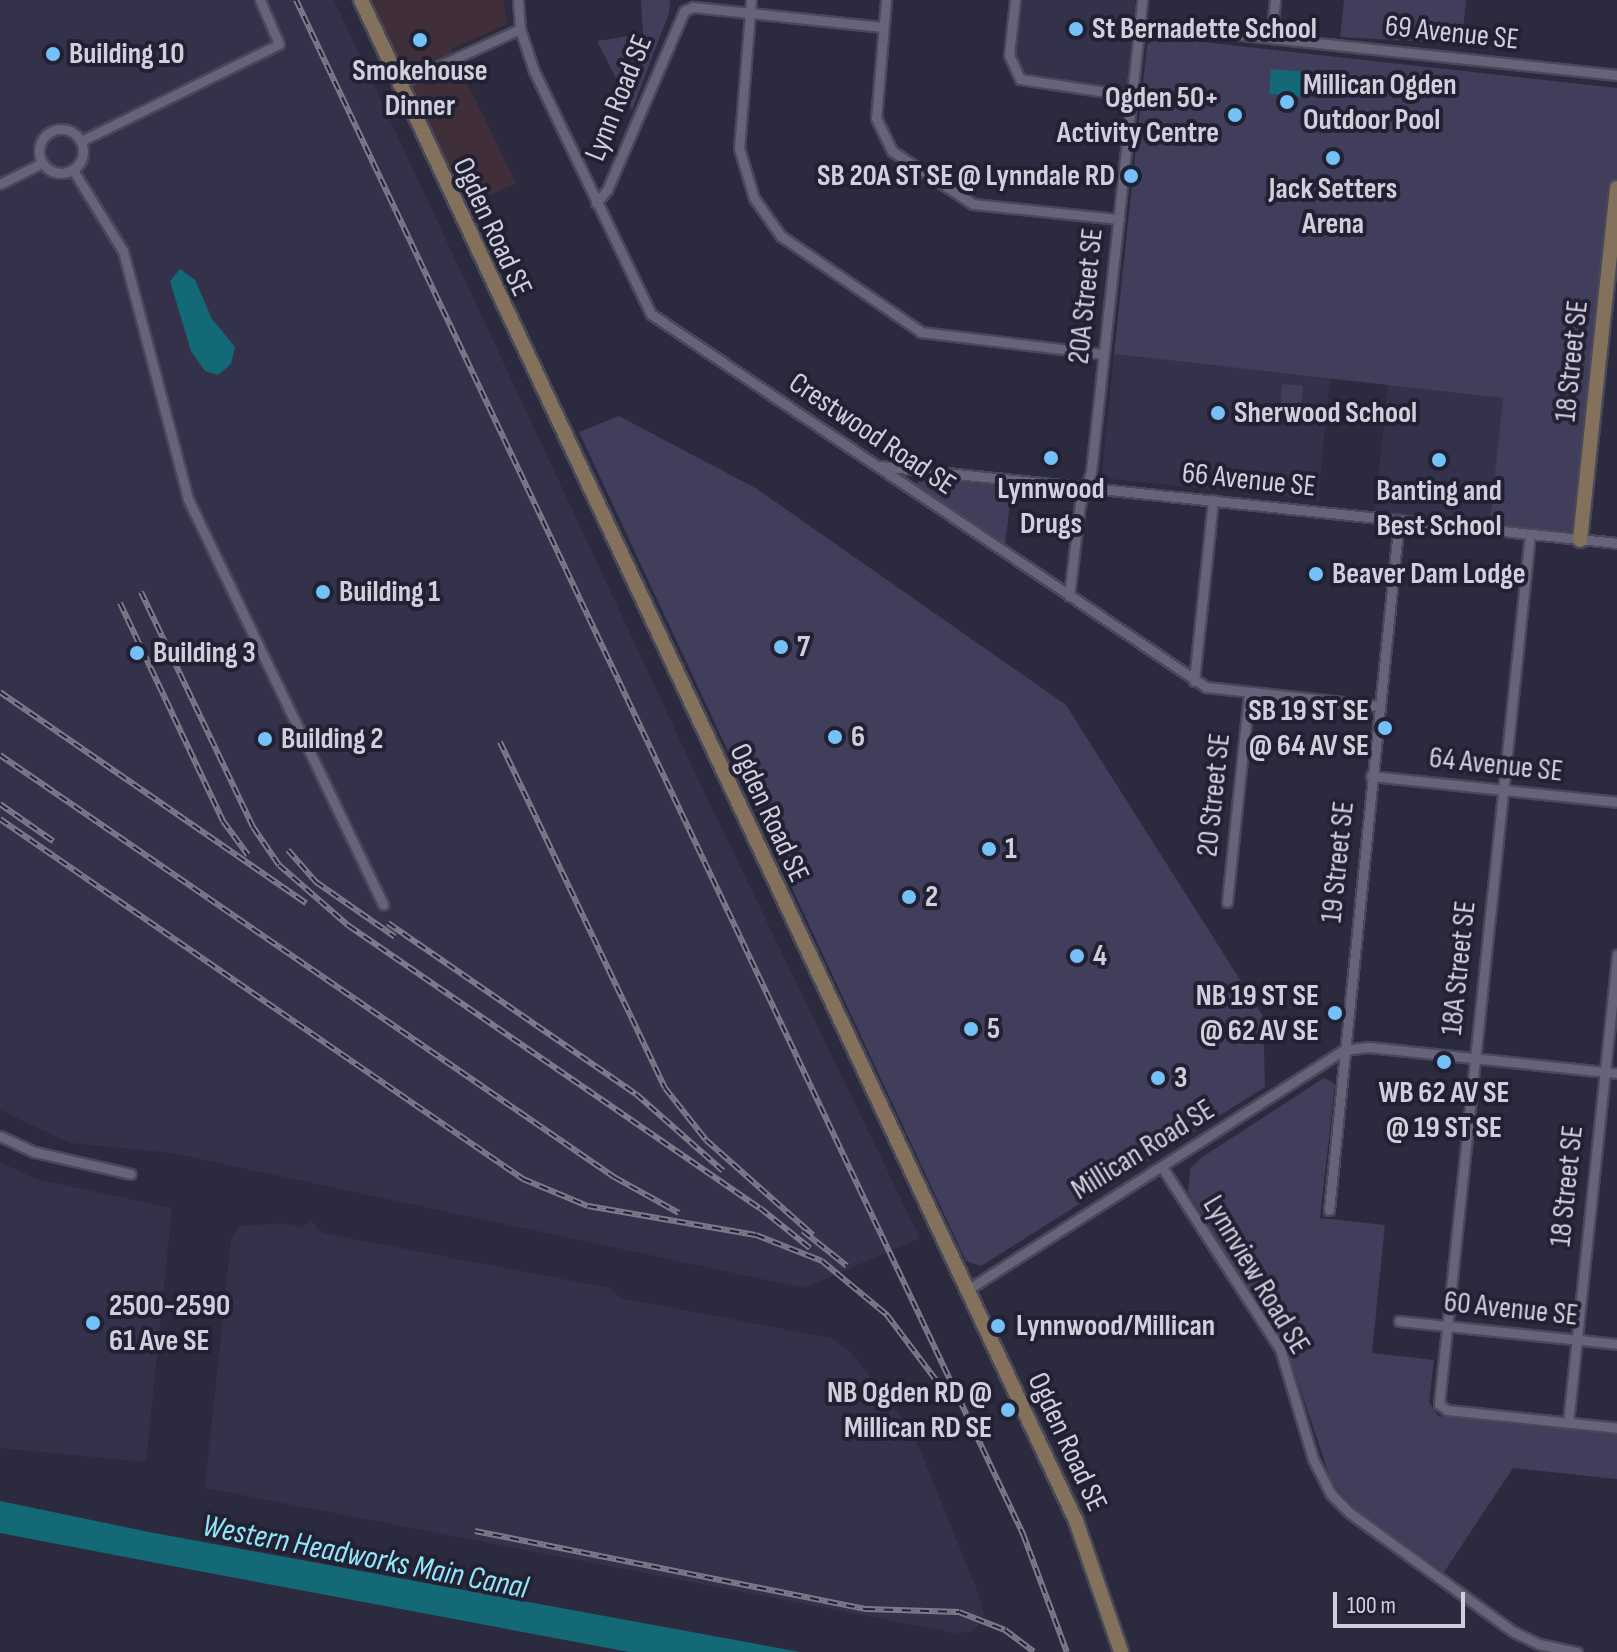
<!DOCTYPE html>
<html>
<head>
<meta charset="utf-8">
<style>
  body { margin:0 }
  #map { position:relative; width:1617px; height:1652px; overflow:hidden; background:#2c2a3e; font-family:"Sofia Sans Condensed",sans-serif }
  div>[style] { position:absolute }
  .commercial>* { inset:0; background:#402f38 }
  .built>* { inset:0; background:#34314b; transform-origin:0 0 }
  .green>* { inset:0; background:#403e5b; transform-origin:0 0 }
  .water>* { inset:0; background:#146977; transform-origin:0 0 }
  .roads { filter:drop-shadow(2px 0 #494859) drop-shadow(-2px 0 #494859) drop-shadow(0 2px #494859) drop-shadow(0 -2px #494859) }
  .street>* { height:9px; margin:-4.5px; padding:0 4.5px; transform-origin:4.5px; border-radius:4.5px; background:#65647a }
  .street>.ring { margin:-4.5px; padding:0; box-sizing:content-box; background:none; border:9px solid #65647a; border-radius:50% }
  .secondary>* { height:14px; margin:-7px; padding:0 7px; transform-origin:7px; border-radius:7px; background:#84715c }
  .rail>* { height:6px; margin-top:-3px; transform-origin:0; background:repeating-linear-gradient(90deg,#222134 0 9px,#7c7b8b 0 18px); box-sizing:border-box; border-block:2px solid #7c7b8b }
  .dots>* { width:22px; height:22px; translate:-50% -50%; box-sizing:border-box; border:4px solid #222134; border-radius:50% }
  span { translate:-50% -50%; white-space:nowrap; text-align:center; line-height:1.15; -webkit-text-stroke:8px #222134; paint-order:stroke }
  .poi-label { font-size:30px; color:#d0d0dd; font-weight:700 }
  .left { translate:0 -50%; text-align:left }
  .right { translate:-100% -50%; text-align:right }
  .street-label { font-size:30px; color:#d0d0dd }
  .water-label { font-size:32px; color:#91e7f8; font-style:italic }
  .scale { position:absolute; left:1333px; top:1592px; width:132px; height:36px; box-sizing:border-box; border:4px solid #d0d0dd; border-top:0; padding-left:10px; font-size:24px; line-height:28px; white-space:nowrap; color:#d0d0dd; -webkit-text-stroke:6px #222134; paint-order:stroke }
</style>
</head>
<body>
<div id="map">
  <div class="commercial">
    <i style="clip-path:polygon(368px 0,504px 0,507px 24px,451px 49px,516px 183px,461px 208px)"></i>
  </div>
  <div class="built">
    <i style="clip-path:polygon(0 0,334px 0,707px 798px,920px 1238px,804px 1288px,172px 1153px,70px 1143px,0 1110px)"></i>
    <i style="clip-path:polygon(1022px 0,1135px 0,1127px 88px,1024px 76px,1016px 58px)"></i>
    <i style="clip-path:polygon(1114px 354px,1330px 378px,1318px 500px,1111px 479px,1102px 472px)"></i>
    <i style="left:1388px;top:385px;width:116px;height:134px;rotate:6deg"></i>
    <i style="clip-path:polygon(0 1162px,36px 1179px,172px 1208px,146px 1462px,0 1448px)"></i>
    <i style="clip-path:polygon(311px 1221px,322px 1233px,610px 1288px,620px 1298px,831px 1338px,851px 1352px,914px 1435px,979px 1595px,984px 1614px,978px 1625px,971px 1632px,955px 1633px,205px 1488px,231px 1240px,239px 1226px,282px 1223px,301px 1228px)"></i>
  </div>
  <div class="green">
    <i style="clip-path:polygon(641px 0,670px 0,669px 13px,632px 110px,597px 41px,643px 34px)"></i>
    <i style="clip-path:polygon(1344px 0,1466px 0,1462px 44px,1340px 37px)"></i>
    <i style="clip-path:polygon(1158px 37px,1617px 88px,1617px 188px,1580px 540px,1489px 530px,1503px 398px,1114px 354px,1147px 45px)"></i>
    <i style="left:1282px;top:384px;width:21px;height:36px;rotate:5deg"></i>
    <i style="clip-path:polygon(619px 416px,757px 489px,1066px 705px,1263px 1016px,1265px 1087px,981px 1266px,966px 1261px,579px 432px)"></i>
    <i style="clip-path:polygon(920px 477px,1012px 487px,1005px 545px,917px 486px)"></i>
    <i style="clip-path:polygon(1324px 1078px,1335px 1084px,1320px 1218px,1385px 1225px,1372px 1353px,1434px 1360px,1429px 1402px,1438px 1416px,1617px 1435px,1617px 1479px,1513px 1468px,1444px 1572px,1355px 1508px,1332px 1483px,1285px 1344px,1188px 1192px,1190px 1169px,1201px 1158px)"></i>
  </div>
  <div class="water">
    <i style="left:1271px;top:69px;width:34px;height:25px;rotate:5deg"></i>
    <i style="clip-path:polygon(180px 269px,195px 280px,212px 319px,235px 347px,231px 364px,218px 375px,205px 371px,191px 351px,170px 281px)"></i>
    <i style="clip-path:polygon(0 1501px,149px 1532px,800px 1652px,629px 1652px,188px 1569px,0 1533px)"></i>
  </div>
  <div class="roads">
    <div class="street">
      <i style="left:518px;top:0;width:29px;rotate:86deg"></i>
      <i style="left:520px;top:29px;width:44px;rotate:71.6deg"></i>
      <i style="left:534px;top:71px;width:270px;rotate:64.3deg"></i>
      <i style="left:651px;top:314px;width:669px;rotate:33.9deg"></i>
      <i style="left:1206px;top:687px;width:174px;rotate:6.3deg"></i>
      <i style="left:751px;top:0;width:148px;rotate:94.6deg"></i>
      <i style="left:739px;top:148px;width:52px;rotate:73.3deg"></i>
      <i style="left:754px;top:198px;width:47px;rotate:54.6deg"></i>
      <i style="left:781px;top:236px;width:170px;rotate:34.4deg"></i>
      <i style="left:921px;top:332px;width:184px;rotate:6.9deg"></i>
      <i style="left:886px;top:0;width:118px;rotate:94.8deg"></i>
      <i style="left:876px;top:118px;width:37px;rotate:64deg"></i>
      <i style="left:892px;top:151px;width:97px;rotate:33.2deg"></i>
      <i style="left:973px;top:204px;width:147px;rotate:5.9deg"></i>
      <i style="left:1015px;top:0;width:55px;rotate:96.2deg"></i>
      <i style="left:1009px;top:55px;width:26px;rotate:65deg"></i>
      <i style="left:1020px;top:79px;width:113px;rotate:8.6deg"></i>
      <i style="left:1139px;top:24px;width:481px;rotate:6.1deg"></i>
      <i style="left:1271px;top:38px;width:38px;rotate:-84deg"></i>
      <i style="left:397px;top:85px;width:135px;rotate:-24.5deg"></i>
      <i class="ring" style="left:39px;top:129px;width:35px;height:35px"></i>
      <i style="left:81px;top:141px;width:220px;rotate:-26.1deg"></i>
      <i style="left:279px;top:44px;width:48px;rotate:-113.4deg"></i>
      <i style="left:73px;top:170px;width:95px;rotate:58.3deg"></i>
      <i style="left:123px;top:251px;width:256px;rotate:75.3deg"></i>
      <i style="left:188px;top:499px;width:450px;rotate:64.3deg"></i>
      <i style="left:0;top:184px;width:47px;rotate:-26.6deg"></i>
      <i style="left:596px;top:203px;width:17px;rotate:-50deg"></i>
      <i style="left:607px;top:190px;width:195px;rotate:-66.7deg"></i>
      <i style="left:684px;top:11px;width:10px;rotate:-24deg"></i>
      <i style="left:693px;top:7px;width:191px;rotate:6deg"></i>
      <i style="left:880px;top:466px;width:741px;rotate:5.96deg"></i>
      <i style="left:1530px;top:534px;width:875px;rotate:95.97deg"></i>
      <i style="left:1439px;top:1404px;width:10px;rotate:37deg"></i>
      <i style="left:1447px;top:1410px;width:171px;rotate:6deg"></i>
      <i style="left:1069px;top:596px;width:93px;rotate:-83.2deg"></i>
      <i style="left:1080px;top:504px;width:34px;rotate:-71deg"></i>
      <i style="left:1091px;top:472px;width:475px;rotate:-83.8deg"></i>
      <i style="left:1194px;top:681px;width:182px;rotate:-84deg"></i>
      <i style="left:1371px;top:776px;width:247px;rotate:6deg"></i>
      <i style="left:1227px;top:902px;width:211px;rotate:-84deg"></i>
      <i style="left:0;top:1136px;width:38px;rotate:25deg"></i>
      <i style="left:35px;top:1152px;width:98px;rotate:12.9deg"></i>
      <i style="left:1162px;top:1167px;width:217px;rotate:57deg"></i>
      <i style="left:1280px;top:1349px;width:115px;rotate:73.3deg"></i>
      <i style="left:1313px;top:1459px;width:39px;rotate:63deg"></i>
      <i style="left:1331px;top:1494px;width:27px;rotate:45deg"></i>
      <i style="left:1350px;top:1513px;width:203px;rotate:36deg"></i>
      <i style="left:1514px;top:1632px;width:28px;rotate:26deg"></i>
      <i style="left:1539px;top:1644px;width:39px;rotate:12deg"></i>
      <i style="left:1329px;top:1210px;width:694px;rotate:-84.21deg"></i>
      <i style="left:967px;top:1290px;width:447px;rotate:-32.5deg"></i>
      <i style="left:1344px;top:1050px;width:24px;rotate:-7deg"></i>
      <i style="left:1368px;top:1047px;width:250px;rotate:6deg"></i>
      <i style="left:1399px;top:1321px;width:219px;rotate:6deg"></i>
      <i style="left:1568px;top:1423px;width:471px;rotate:-84deg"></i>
    </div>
    <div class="secondary">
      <i style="left:361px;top:0;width:1681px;rotate:64.82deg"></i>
      <i style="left:1076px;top:1521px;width:139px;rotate:71deg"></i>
      <i style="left:1580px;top:540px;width:354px;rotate:-84deg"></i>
    </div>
  </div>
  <div class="rail">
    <i style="left:296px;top:0;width:1698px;rotate:64.64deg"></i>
    <i style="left:1023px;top:1534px;width:126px;rotate:69.6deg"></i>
    <i style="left:141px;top:592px;width:260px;rotate:64.5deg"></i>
    <i style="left:253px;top:827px;width:46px;rotate:55.6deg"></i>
    <i style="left:279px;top:865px;width:93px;rotate:41.1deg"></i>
    <i style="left:349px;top:926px;width:498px;rotate:34.5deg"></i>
    <i style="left:760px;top:1208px;width:64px;rotate:38.7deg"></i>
    <i style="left:120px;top:603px;width:241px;rotate:64.7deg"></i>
    <i style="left:223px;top:821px;width:42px;rotate:53.7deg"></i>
    <i style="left:0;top:692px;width:372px;rotate:34.6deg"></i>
    <i style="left:500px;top:742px;width:383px;rotate:64.5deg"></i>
    <i style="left:665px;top:1088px;width:66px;rotate:51.7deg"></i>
    <i style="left:706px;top:1140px;width:143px;rotate:41.6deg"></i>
    <i style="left:0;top:755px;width:745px;rotate:34.5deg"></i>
    <i style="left:614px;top:1177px;width:74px;rotate:29deg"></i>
    <i style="left:0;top:804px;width:65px;rotate:34.9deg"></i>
    <i style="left:0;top:819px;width:635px;rotate:34.54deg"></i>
    <i style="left:523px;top:1179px;width:70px;rotate:22.6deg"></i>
    <i style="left:588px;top:1206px;width:170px;rotate:9.8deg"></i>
    <i style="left:756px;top:1235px;width:71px;rotate:21.5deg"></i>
    <i style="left:822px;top:1261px;width:85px;rotate:39.7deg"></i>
    <i style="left:887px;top:1315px;width:81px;rotate:53deg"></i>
    <i style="left:288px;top:850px;width:43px;rotate:48.8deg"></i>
    <i style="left:316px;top:882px;width:96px;rotate:34.8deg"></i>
    <i style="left:388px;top:923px;width:301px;rotate:34.6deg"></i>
    <i style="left:636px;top:1094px;width:116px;rotate:41.5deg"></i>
    <i style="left:803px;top:1231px;width:56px;rotate:38.5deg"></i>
    <i style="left:475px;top:1531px;width:399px;rotate:11.3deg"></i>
    <i style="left:866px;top:1609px;width:93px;rotate:1.8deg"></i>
    <i style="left:959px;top:1612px;width:49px;rotate:21.4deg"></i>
    <i style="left:1005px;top:1630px;width:36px;rotate:37deg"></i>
  </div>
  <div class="dots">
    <i style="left:1076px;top:29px;background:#73c1f6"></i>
    <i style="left:420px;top:40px;background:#73c1f6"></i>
    <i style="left:53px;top:54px;background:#73c1f6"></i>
    <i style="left:1287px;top:102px;background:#73c1f6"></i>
    <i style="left:1235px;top:115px;background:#73c1f6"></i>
    <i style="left:1333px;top:158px;background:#73c1f6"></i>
    <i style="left:1131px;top:176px;background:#73c1f6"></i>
    <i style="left:1218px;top:413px;background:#73c1f6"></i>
    <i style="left:1051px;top:458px;background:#73c1f6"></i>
    <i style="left:1439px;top:460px;background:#73c1f6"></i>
    <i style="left:1316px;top:574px;background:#73c1f6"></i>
    <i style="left:323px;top:592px;background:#73c1f6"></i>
    <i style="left:781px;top:647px;background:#73c1f6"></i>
    <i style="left:137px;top:653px;background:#73c1f6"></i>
    <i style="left:1385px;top:728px;background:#73c1f6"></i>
    <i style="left:835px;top:737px;background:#73c1f6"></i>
    <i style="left:265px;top:739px;background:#73c1f6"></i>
    <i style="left:989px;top:849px;background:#73c1f6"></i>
    <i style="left:909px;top:897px;background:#73c1f6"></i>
    <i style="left:1077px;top:956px;background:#73c1f6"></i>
    <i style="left:1335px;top:1013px;background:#73c1f6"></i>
    <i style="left:971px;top:1029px;background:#73c1f6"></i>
    <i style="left:1444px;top:1062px;background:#73c1f6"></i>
    <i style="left:1158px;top:1078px;background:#73c1f6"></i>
    <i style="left:93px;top:1323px;background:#73c1f6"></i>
    <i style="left:998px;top:1326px;background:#73c1f6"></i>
    <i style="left:1008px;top:1410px;background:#73c1f6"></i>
  </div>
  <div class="poi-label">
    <span class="left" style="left:1092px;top:29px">St Bernadette School</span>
    <span class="left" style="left:69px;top:54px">Building 10</span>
    <span style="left:420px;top:88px">Smokehouse<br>Dinner</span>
    <span class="left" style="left:1303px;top:102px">Millican Ogden<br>Outdoor Pool</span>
    <span class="right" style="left:1219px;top:115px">Ogden 50+<br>Activity Centre</span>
    <span class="right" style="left:1115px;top:176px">SB 20A ST SE @ Lynndale RD</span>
    <span style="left:1333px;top:206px">Jack Setters<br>Arena</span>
    <span class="left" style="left:1234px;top:413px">Sherwood School</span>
    <span style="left:1051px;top:506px">Lynnwood<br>Drugs</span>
    <span style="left:1439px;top:508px">Banting and<br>Best School</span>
    <span class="left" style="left:1332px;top:574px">Beaver Dam Lodge</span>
    <span class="left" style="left:339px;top:592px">Building 1</span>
    <span class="left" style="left:797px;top:647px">7</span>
    <span class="left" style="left:153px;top:653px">Building 3</span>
    <span class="right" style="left:1369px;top:728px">SB 19 ST SE<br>@ 64 AV SE</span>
    <span class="left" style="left:851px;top:737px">6</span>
    <span class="left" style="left:281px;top:739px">Building 2</span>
    <span class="left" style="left:1005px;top:849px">1</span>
    <span class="left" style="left:925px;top:897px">2</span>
    <span class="left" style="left:1093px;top:956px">4</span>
    <span class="right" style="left:1319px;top:1013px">NB 19 ST SE<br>@ 62 AV SE</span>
    <span class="left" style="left:987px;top:1029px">5</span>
    <span class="left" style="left:1174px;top:1078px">3</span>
    <span style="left:1444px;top:1110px">WB 62 AV SE<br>@ 19 ST SE</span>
    <span class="left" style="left:109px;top:1323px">2500-2590<br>61 Ave SE</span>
    <span class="left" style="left:1016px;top:1326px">Lynnwood/Millican</span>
    <span class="right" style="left:992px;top:1410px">NB Ogden RD @<br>Millican RD SE</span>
  </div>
  <div class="street-label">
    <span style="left:1452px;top:33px;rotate:6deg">69 Avenue SE</span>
    <span style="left:619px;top:98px;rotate:-68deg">Lynn Road SE</span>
    <span style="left:492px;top:227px;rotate:65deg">Ogden Road SE</span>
    <span style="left:1086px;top:296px;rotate:-84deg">20A Street SE</span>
    <span style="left:1572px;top:361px;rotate:-84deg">18 Street SE</span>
    <span style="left:872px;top:434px;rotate:34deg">Crestwood Road SE</span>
    <span style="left:1249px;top:480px;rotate:6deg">66 Avenue SE</span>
    <span style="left:1496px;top:765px;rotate:6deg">64 Avenue SE</span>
    <span style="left:1214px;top:795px;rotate:-84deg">20 Street SE</span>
    <span style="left:769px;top:813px;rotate:65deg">Ogden Road SE</span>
    <span style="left:1338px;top:862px;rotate:-84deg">19 Street SE</span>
    <span style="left:1459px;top:968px;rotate:-84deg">18A Street SE</span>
    <span style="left:1143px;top:1150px;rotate:-32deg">Millican Road SE</span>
    <span style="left:1567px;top:1186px;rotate:-84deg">18 Street SE</span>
    <span style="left:1256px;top:1275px;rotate:59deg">Lynnview Road SE</span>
    <span style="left:1511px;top:1309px;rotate:6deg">60 Avenue SE</span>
    <span style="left:1067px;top:1442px;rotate:65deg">Ogden Road SE</span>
  </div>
  <div class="water-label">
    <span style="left:365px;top:1558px;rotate:11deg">Western Headworks Main Canal</span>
  </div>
  <div class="scale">100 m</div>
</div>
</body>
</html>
